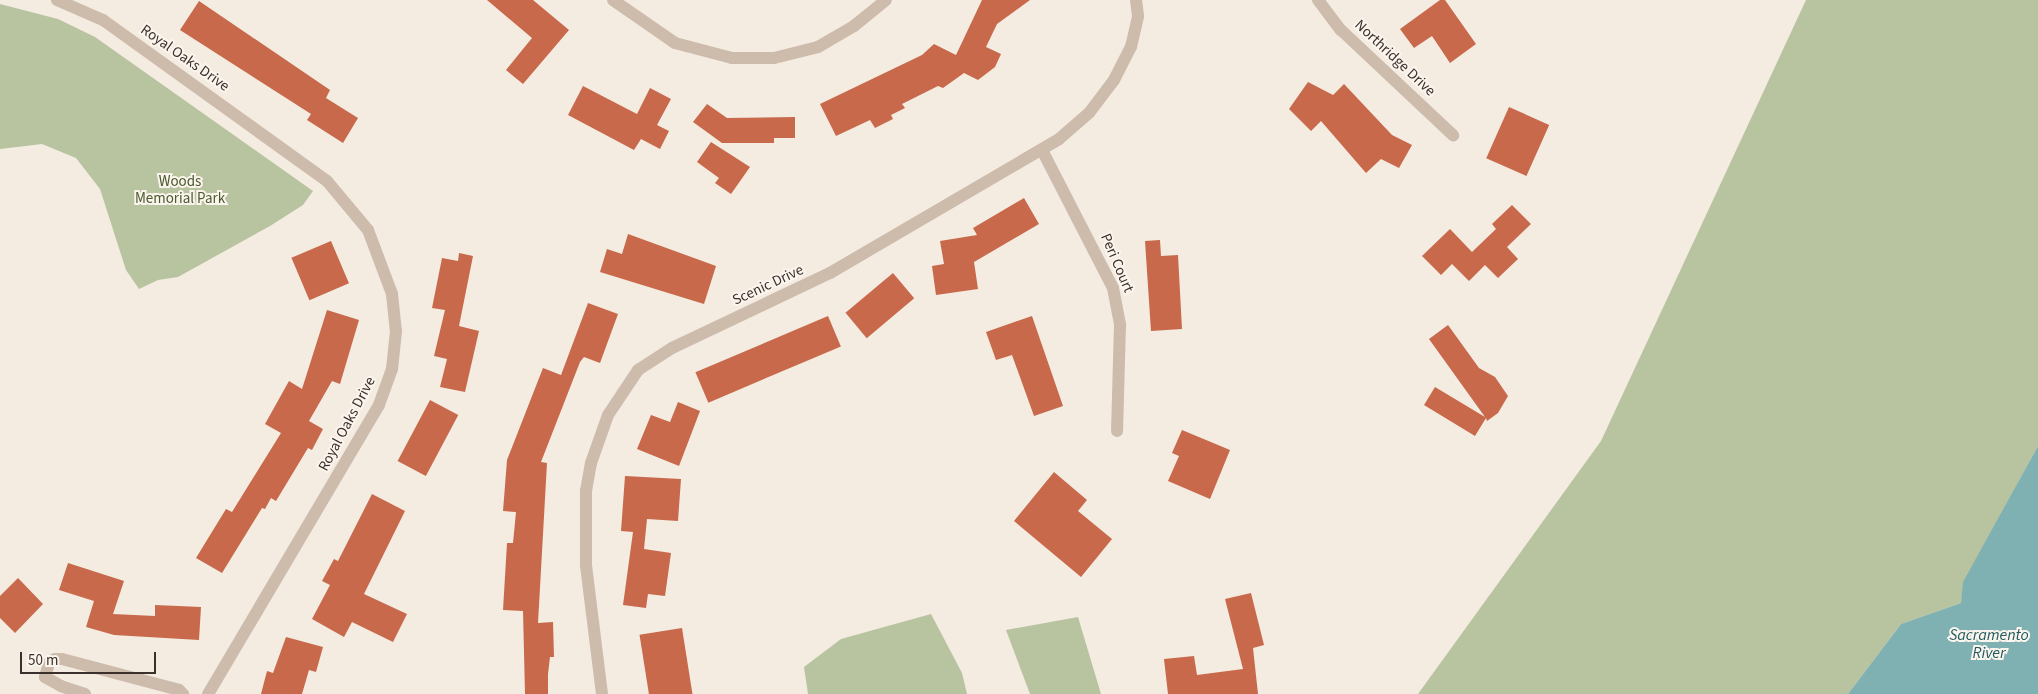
<!DOCTYPE html>
<html>
<head>
<meta charset="utf-8">
<style>
  body { margin:0 }
  #map { position:relative; width:2038px; height:694px; overflow:hidden; background:#f4ebe1; font-family:"Source Sans 3",sans-serif }
  div>[style] { position:absolute }
  .green>* { inset:0; background:#b8c4a0 }
  .water>* { inset:0; background:#7fb0b2 }
  .building>* { inset:0; background:#c8694b; transform-origin:0 0 }
  .street>* { height:12px; margin:-6px; padding:0 6px; transform-origin:6px; border-radius:6px; background:#cdbbac }
  span { translate:-50% -50%; white-space:nowrap; text-align:center; line-height:1.15; -webkit-text-stroke:4px #fbf5ee; paint-order:stroke }
  .street-label { font-size:15px; color:#3b302b }
  .park-label { font-size:15px; color:#4a5a2e }
  .water-label { font-size:16px; color:#1f5a5e; font-style:italic }
  .scale { position:absolute; left:20px; top:652px; width:136px; height:22px; box-sizing:border-box; border:2px solid #3b302b; border-top:0; padding-left:6px; font-size:15px; line-height:18px; white-space:nowrap; color:#3b302b; -webkit-text-stroke:4px #fbf5ee; paint-order:stroke }
</style>
</head>
<body>
<div id="map">
  <div class="green">
    <i style="clip-path:polygon(1806px 0,2038px 0,2038px 446px,1964px 582px,1961px 603px,1901px 624px,1848px 694px,1418px 694px,1601px 441px)"></i>
    <i style="clip-path:polygon(0 4px,58px 19px,95px 37px,313px 191px,303px 205px,270px 226px,178px 277px,158px 280px,139px 289px,126px 270px,100px 189px,76px 158px,42px 144px,0 149px)"></i>
    <i style="clip-path:polygon(931px 614px,962px 673px,967px 694px,808px 694px,804px 667px,841px 639px)"></i>
    <i style="clip-path:polygon(1078px 617px,1101px 694px,1030px 694px,1006px 630px)"></i>
  </div>
  <div class="water">
    <i style="clip-path:polygon(2038px 446px,2038px 694px,1848px 694px,1901px 624px,1961px 603px,1963px 582px)"></i>
  </div>
  <div class="building">
    <i style="clip-path:polygon(487px 0,533px 0,569px 30px,523px 84px,506px 70px,532px 38px)"></i>
    <i style="clip-path:polygon(982px 0,1030px 0,997px 24px,986px 47px,1001px 54px,995px 67px,978px 80px,964px 73px,943px 88px,938px 86px,902px 104px,905px 108px,891px 115px,893px 119px,875px 128px,870px 120px,836px 136px,820px 104px,922px 55px,934px 44px,956px 55px)"></i>
    <i style="clip-path:polygon(1440px 0,1445px 0,1476px 44px,1450px 63px,1432px 36px,1414px 48px,1400px 29px)"></i>
    <i style="clip-path:polygon(199px 1px,330px 90px,326px 98px,358px 118px,343px 143px,307px 120px,311px 114px,180px 30px)"></i>
    <i style="clip-path:polygon(1308px 82px,1333px 95px,1344px 84px,1392px 135px,1412px 145px,1399px 168px,1381px 159px,1366px 173px,1321px 121px,1311px 131px,1289px 109px)"></i>
    <i style="clip-path:polygon(583px 86px,637px 114px,650px 88px,671px 99px,657px 125px,669px 131px,660px 149px,641px 139px,634px 150px,568px 115px)"></i>
    <i style="clip-path:polygon(707px 104px,727px 118px,795px 117px,795px 138px,774px 138px,774px 143px,722px 143px,693px 122px)"></i>
    <i style="left:1509px;top:107px;width:44px;height:56px;rotate:24deg"></i>
    <i style="clip-path:polygon(711px 142px,750px 167px,731px 194px,715px 183px,719px 178px,697px 162px)"></i>
    <i style="clip-path:polygon(1024px 198px,1039px 224px,974px 262px,978px 289px,936px 295px,932px 266px,944px 264px,940px 241px,977px 235px,973px 228px)"></i>
    <i style="clip-path:polygon(1512px 205px,1531px 224px,1507px 247px,1518px 259px,1498px 278px,1485px 265px,1469px 281px,1452px 264px,1441px 275px,1422px 256px,1450px 229px,1472px 252px,1496px 229px,1492px 224px)"></i>
    <i style="clip-path:polygon(628px 234px,716px 266px,704px 304px,600px 272px,607px 249px,622px 254px)"></i>
    <i style="clip-path:polygon(1160px 240px,1161px 256px,1178px 255px,1182px 329px,1151px 331px,1145px 241px)"></i>
    <i style="left:331px;top:241px;width:46px;height:43px;rotate:67deg"></i>
    <i style="clip-path:polygon(459px 253px,473px 256px,459px 326px,479px 331px,465px 392px,440px 387px,447px 359px,434px 356px,445px 310px,432px 308px,442px 258px,458px 261px)"></i>
    <i style="left:893px;top:273px;width:33px;height:62px;rotate:50deg"></i>
    <i style="clip-path:polygon(588px 303px,618px 314px,600px 363px,584px 357px,580px 362px,541px 462px,547px 463px,538px 623px,553px 622px,554px 657px,550px 657px,548px 674px,548px 694px,525px 694px,523px 611px,503px 610px,507px 543px,513px 543px,516px 512px,503px 511px,507px 460px,543px 368px,561px 375px)"></i>
    <i style="clip-path:polygon(327px 310px,359px 320px,340px 384px,332px 381px,309px 421px,323px 429px,312px 450px,308px 448px,276px 501px,271px 498px,265px 509px,262px 508px,222px 573px,196px 558px,226px 509px,232px 512px,281px 433px,265px 424px,289px 381px,302px 389px)"></i>
    <i style="left:828px;top:316px;width:33px;height:144px;rotate:67deg"></i>
    <i style="clip-path:polygon(1032px 316px,1063px 406px,1034px 416px,1012px 355px,996px 360px,986px 332px)"></i>
    <i style="clip-path:polygon(1448px 325px,1479px 368px,1495px 377px,1508px 396px,1498px 413px,1487px 421px,1486px 418px,1475px 436px,1424px 405px,1435px 387px,1485px 417px,1429px 339px)"></i>
    <i style="left:430px;top:400px;width:32px;height:69px;rotate:28deg"></i>
    <i style="clip-path:polygon(678px 402px,700px 411px,679px 466px,637px 449px,651px 415px,670px 422px)"></i>
    <i style="clip-path:polygon(1182px 430px,1230px 450px,1210px 499px,1168px 481px,1179px 456px,1172px 453px)"></i>
    <i style="clip-path:polygon(1054px 472px,1087px 500px,1078px 511px,1112px 539px,1081px 577px,1014px 521px)"></i>
    <i style="clip-path:polygon(625px 476px,681px 479px,678px 521px,647px 519px,644px 549px,671px 553px,665px 596px,648px 594px,646px 608px,623px 605px,633px 532px,621px 531px)"></i>
    <i style="clip-path:polygon(372px 494px,405px 511px,364px 594px,407px 614px,393px 642px,352px 622px,344px 637px,312px 619px,330px 585px,322px 581px,334px 559px,338px 561px)"></i>
    <i style="clip-path:polygon(68px 563px,124px 581px,113px 614px,155px 616px,155px 605px,201px 607px,199px 640px,114px 635px,86px 627px,94px 601px,59px 590px)"></i>
    <i style="clip-path:polygon(18px 578px,43px 604px,15px 633px,0 618px,0 596px)"></i>
    <i style="clip-path:polygon(1251px 593px,1264px 645px,1253px 648px,1258px 694px,1168px 694px,1164px 659px,1194px 656px,1197px 675px,1243px 669px,1225px 599px)"></i>
    <i style="left:682px;top:628px;width:67px;height:43px;rotate:81deg"></i>
    <i style="clip-path:polygon(286px 637px,323px 647px,316px 672px,309px 670px,302px 694px,261px 694px,267px 671px,273px 673px)"></i>
  </div>
  <div class="street">
    <i style="left:57px;top:0;width:50px;rotate:23.5deg"></i>
    <i style="left:103px;top:20px;width:276px;rotate:35.7deg"></i>
    <i style="left:327px;top:181px;width:64px;rotate:50.1deg"></i>
    <i style="left:368px;top:230px;width:68px;rotate:69.4deg"></i>
    <i style="left:392px;top:294px;width:37px;rotate:84deg"></i>
    <i style="left:396px;top:331px;width:38px;rotate:96deg"></i>
    <i style="left:392px;top:369px;width:38px;rotate:110deg"></i>
    <i style="left:379px;top:405px;width:336px;rotate:120.6deg"></i>
    <i style="left:613px;top:0;width:75px;rotate:34.7deg"></i>
    <i style="left:675px;top:43px;width:59px;rotate:14.7deg"></i>
    <i style="left:732px;top:58px;width:42px"></i>
    <i style="left:774px;top:58px;width:45px;rotate:-14deg"></i>
    <i style="left:818px;top:47px;width:42px;rotate:-30.3deg"></i>
    <i style="left:854px;top:26px;width:41px;rotate:-39.1deg"></i>
    <i style="left:1318px;top:0;width:38px;rotate:53deg"></i>
    <i style="left:1341px;top:30px;width:154px;rotate:43.2deg"></i>
    <i style="left:1042px;top:150px;width:155px;rotate:62.8deg"></i>
    <i style="left:1113px;top:288px;width:38px;rotate:79deg"></i>
    <i style="left:1120px;top:325px;width:106px;rotate:91.6deg"></i>
    <i style="left:85px;top:694px;width:25px;rotate:-162deg"></i>
    <i style="left:61px;top:686px;width:18px;rotate:-151deg"></i>
    <i style="left:45px;top:677px;width:15px;rotate:-74deg"></i>
    <i style="left:49px;top:663px;width:7px;rotate:-34deg"></i>
    <i style="left:55px;top:659px;width:7px"></i>
    <i style="left:62px;top:659px;width:121px;rotate:14.8deg"></i>
    <i style="left:179px;top:690px;width:6px;rotate:45deg"></i>
    <i style="left:602px;top:694px;width:130px;rotate:-97.1deg"></i>
    <i style="left:586px;top:565px;width:74px;rotate:-90deg"></i>
    <i style="left:586px;top:491px;width:28px;rotate:-80deg"></i>
    <i style="left:591px;top:463px;width:51px;rotate:-70.5deg"></i>
    <i style="left:608px;top:415px;width:54px;rotate:-56.3deg"></i>
    <i style="left:638px;top:370px;width:40px;rotate:-32.9deg"></i>
    <i style="left:672px;top:348px;width:175px;rotate:-25.4deg"></i>
    <i style="left:830px;top:273px;width:265px;rotate:-30.3deg"></i>
    <i style="left:1059px;top:139px;width:40px;rotate:-41deg"></i>
    <i style="left:1089px;top:113px;width:41px;rotate:-52.9deg"></i>
    <i style="left:1114px;top:80px;width:37px;rotate:-63deg"></i>
    <i style="left:1131px;top:47px;width:32px;rotate:-77deg"></i>
    <i style="left:1138px;top:16px;width:16px;rotate:-97deg"></i>
  </div>
  <div class="street-label">
    <span style="left:185px;top:58px;rotate:35deg">Royal Oaks Drive</span>
    <span style="left:1395px;top:58px;rotate:43deg">Northridge Drive</span>
    <span style="left:1117px;top:263px;rotate:67deg">Peri Court</span>
    <span style="left:768px;top:285px;rotate:-25deg">Scenic Drive</span>
    <span style="left:347px;top:424px;rotate:-62deg">Royal Oaks Drive</span>
  </div>
  <div class="park-label">
    <span style="left:180px;top:190px">Woods<br>Memorial Park</span>
  </div>
  <div class="water-label">
    <span style="left:1989px;top:644px">Sacramento<br>River</span>
  </div>
  <div class="scale">50 m</div>
</div>
</body>
</html>
